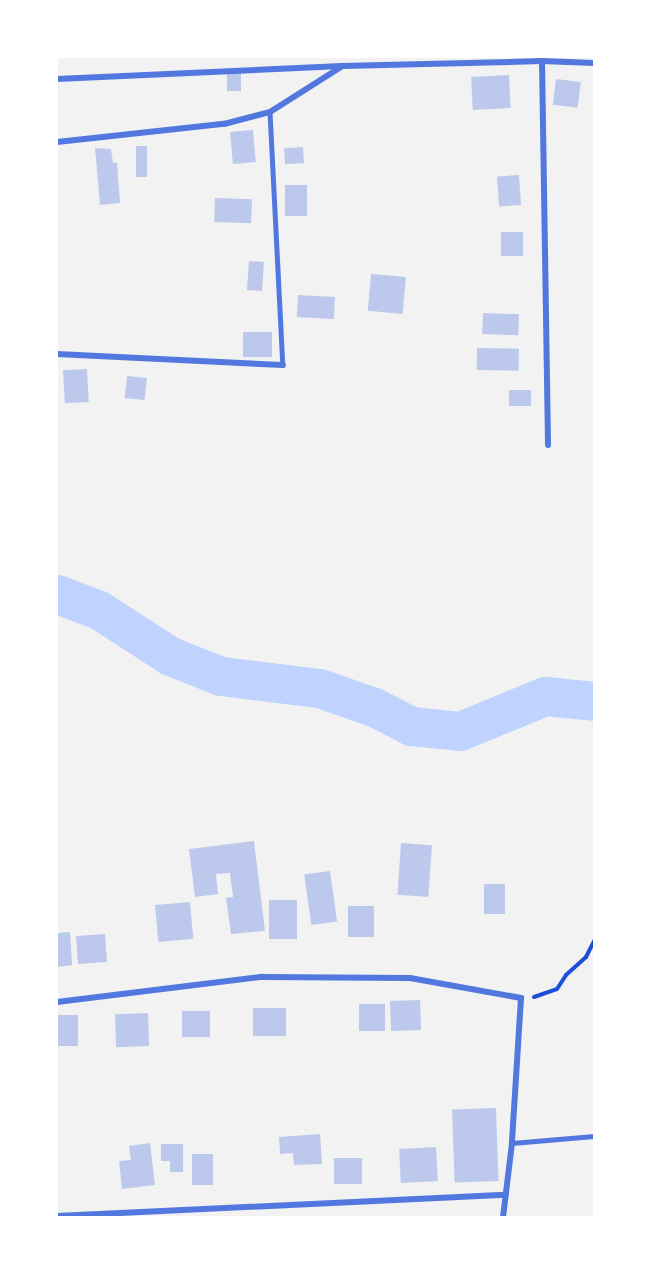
<!DOCTYPE html>
<html>
<head>
<meta charset="utf-8">
<style>
  body { margin:0 }
  #map { position:relative; width:651px; height:1274px; overflow:hidden; background:#f2f2f2; font-family:"Noto Sans",sans-serif }
  div>[style] { position:absolute }
  .river>* { height:39px; margin:-19.5px; padding:0 19.5px; transform-origin:19.5px; border-radius:19.5px; background:#bfd3fe }
  .building>* { inset:0; background:#bdc9ec; transform-origin:0 0 }
  .path>* { height:4px; margin:-2px; padding:0 2px; transform-origin:2px; border-radius:2px; background:#1d4ed8 }
  .service>* { height:4.5px; margin:-2.25px; padding:0 2.25px; transform-origin:2.25px; border-radius:2.25px; background:#5277de }
  .minor>* { height:6px; margin:-3px; padding:0 3px; transform-origin:3px; border-radius:3px; background:#5277de }
  span { translate:-50% -50%; white-space:nowrap; text-align:center; line-height:1.15; -webkit-text-stroke:6px #fff; paint-order:stroke }
  .frame { position:absolute; inset:0; border:58px solid #fff; pointer-events:none }
</style>
</head>
<body>
<div id="map">
  <div class="river">
    <i style="left:57px;top:594px;width:45px;rotate:20.9deg"></i>
    <i style="left:99px;top:610px;width:85px;rotate:32.9deg"></i>
    <i style="left:170px;top:656px;width:55px;rotate:21.4deg"></i>
    <i style="left:221px;top:676px;width:99px;rotate:7deg"></i>
    <i style="left:319px;top:688px;width:58px;rotate:19.1deg"></i>
    <i style="left:374px;top:707px;width:42px;rotate:27.2deg"></i>
    <i style="left:411px;top:726px;width:49px;rotate:5.8deg"></i>
    <i style="left:460px;top:731px;width:92px;rotate:-22.4deg"></i>
    <i style="left:545px;top:696px;width:49px;rotate:5.8deg"></i>
  </div>
  <div class="building">
    <i style="left:227px;top:73px;width:14px;height:18px"></i>
    <i style="left:509px;top:75px;width:33px;height:38px;rotate:87deg"></i>
    <i style="left:556px;top:79px;width:25px;height:26px;rotate:7deg"></i>
    <i style="left:253px;top:130px;width:32px;height:23px;rotate:85deg"></i>
    <i style="left:136px;top:146px;width:11px;height:31px"></i>
    <i style="left:303px;top:147px;width:16px;height:19px;rotate:86deg"></i>
    <i style="clip-path:polygon(95px 148px,111px 149px,113px 163px,117px 163px,120px 203px,100px 205px)"></i>
    <i style="left:519px;top:175px;width:30px;height:22px;rotate:86deg"></i>
    <i style="left:285px;top:185px;width:22px;height:31px"></i>
    <i style="left:215px;top:198px;width:37px;height:24px;rotate:2deg"></i>
    <i style="left:501px;top:232px;width:22px;height:24px"></i>
    <i style="left:249px;top:261px;width:15px;height:29px;rotate:4deg"></i>
    <i style="left:371px;top:274px;width:35px;height:37px;rotate:5deg"></i>
    <i style="left:298px;top:295px;width:37px;height:22px;rotate:3deg"></i>
    <i style="left:483px;top:313px;width:36px;height:21px;rotate:2deg"></i>
    <i style="left:243px;top:332px;width:29px;height:25px"></i>
    <i style="left:477px;top:348px;width:42px;height:22px;rotate:1deg"></i>
    <i style="left:87px;top:369px;width:33px;height:24px;rotate:87deg"></i>
    <i style="left:127px;top:376px;width:20px;height:22px;rotate:6deg"></i>
    <i style="left:531px;top:390px;width:16px;height:22px;rotate:90deg"></i>
    <i style="clip-path:polygon(254px 841px,265px 931px,231px 934px,226px 898px,233px 897px,230px 873px,216px 874px,218px 894px,195px 897px,189px 849px)"></i>
    <i style="left:401px;top:843px;width:31px;height:52px;rotate:4deg"></i>
    <i style="left:330px;top:871px;width:51px;height:26px;rotate:82deg"></i>
    <i style="left:484px;top:884px;width:21px;height:30px"></i>
    <i style="left:269px;top:900px;width:28px;height:39px"></i>
    <i style="left:190px;top:902px;width:37px;height:35px;rotate:85deg"></i>
    <i style="left:348px;top:906px;width:26px;height:31px"></i>
    <i style="clip-path:polygon(70px 932px,72px 965px,57px 967px,57px 933px)"></i>
    <i style="left:105px;top:934px;width:28px;height:29px;rotate:86deg"></i>
    <i style="left:420px;top:1000px;width:30px;height:30px;rotate:88deg"></i>
    <i style="left:359px;top:1004px;width:26px;height:27px"></i>
    <i style="left:286px;top:1008px;width:28px;height:33px;rotate:90deg"></i>
    <i style="left:182px;top:1011px;width:28px;height:26px"></i>
    <i style="left:148px;top:1013px;width:33px;height:33px;rotate:88deg"></i>
    <i style="left:57px;top:1015px;width:21px;height:31px"></i>
    <i style="left:496px;top:1108px;width:73px;height:44px;rotate:88deg"></i>
    <i style="clip-path:polygon(320px 1134px,322px 1164px,294px 1165px,293px 1153px,280px 1154px,279px 1137px)"></i>
    <i style="clip-path:polygon(150px 1143px,155px 1185px,122px 1189px,119px 1161px,131px 1160px,129px 1146px)"></i>
    <i style="clip-path:polygon(161px 1144px,183px 1144px,183px 1172px,170px 1172px,170px 1161px,161px 1161px)"></i>
    <i style="left:436px;top:1147px;width:34px;height:37px;rotate:87deg"></i>
    <i style="left:192px;top:1154px;width:21px;height:31px"></i>
    <i style="left:334px;top:1158px;width:28px;height:26px"></i>
  </div>
  <div class="path">
    <i style="left:534px;top:997px;width:24px;rotate:-19deg"></i>
    <i style="left:557px;top:989px;width:17px;rotate:-57deg"></i>
    <i style="left:566px;top:975px;width:27px;rotate:-42deg"></i>
    <i style="left:586px;top:957px;width:18px;rotate:-63deg"></i>
  </div>
  <div class="service">
    <i style="left:270px;top:112px;width:253px;rotate:87.1deg"></i>
    <i style="left:512px;top:1143px;width:82px;rotate:-4.9deg"></i>
  </div>
  <div class="minor">
    <i style="left:542px;top:61px;width:384px;rotate:89.1deg"></i>
    <i style="left:57px;top:79px;width:285px;rotate:-2.6deg"></i>
    <i style="left:342px;top:66px;width:200px;rotate:-1.4deg"></i>
    <i style="left:542px;top:61px;width:52px;rotate:2.2deg"></i>
    <i style="left:57px;top:142px;width:168px;rotate:-6.2deg"></i>
    <i style="left:224px;top:124px;width:48px;rotate:-14.6deg"></i>
    <i style="left:270px;top:112px;width:84px;rotate:-32.4deg"></i>
    <i style="left:57px;top:354px;width:226px;rotate:2.8deg"></i>
    <i style="left:57px;top:1002px;width:207px;rotate:-7deg"></i>
    <i style="left:262px;top:977px;width:148px;rotate:0.4deg"></i>
    <i style="left:410px;top:978px;width:113px;rotate:10.2deg"></i>
    <i style="left:521px;top:998px;width:145px;rotate:93.6deg"></i>
    <i style="left:512px;top:1143px;width:75px;rotate:96.9deg"></i>
    <i style="left:57px;top:1216px;width:449px;rotate:-2.7deg"></i>
  </div>
  <div class="frame"></div>
</div>
</body>
</html>
